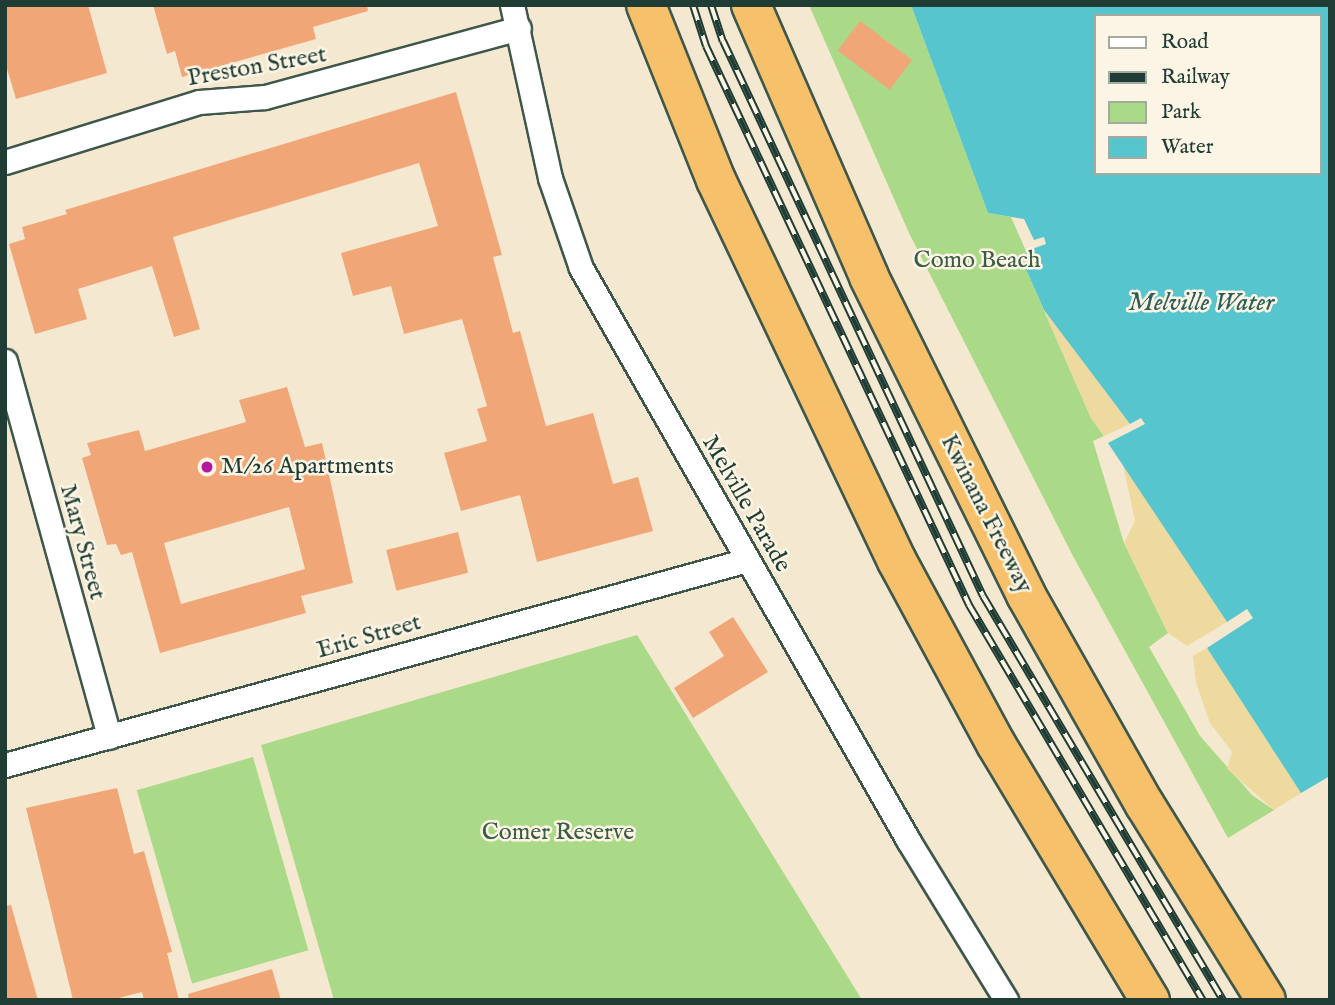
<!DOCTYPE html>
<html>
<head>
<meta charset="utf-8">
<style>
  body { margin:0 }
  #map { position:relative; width:1335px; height:1005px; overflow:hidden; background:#f4e9d0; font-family:"IM FELL English",serif }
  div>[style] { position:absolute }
  .green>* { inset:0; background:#aad987; transform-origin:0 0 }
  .sand>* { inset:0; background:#eeda9e }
  .water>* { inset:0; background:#57c5cd }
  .building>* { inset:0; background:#f1a678; transform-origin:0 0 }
  .roads { filter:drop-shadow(2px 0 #3f574b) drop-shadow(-2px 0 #3f574b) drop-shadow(0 2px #3f574b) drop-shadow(0 -2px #3f574b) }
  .minor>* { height:23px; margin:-11.5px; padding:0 11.5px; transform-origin:11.5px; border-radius:11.5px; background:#fff }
  .motorway>* { height:38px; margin:-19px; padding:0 19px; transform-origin:19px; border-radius:19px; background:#f7c06b }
  .rail>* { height:8px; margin-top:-4px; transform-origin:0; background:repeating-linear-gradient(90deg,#fcf5e5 0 16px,#1f3d34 0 32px); box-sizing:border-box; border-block:2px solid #1f3d34 }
  .dots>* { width:19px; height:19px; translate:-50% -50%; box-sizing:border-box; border:4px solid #fcf5e5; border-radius:50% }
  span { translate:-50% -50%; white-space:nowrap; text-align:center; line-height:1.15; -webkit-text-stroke:5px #fcf5e5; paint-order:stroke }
  .street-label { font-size:24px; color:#1f3d34 }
  .park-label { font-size:24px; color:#3b5c45 }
  .poi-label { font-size:24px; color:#1f3d34 }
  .left { translate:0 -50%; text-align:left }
  .water-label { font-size:26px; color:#2d5f5a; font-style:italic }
  .frame { position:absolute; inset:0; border:7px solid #1f3d34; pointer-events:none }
  .legend { position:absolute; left:1094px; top:14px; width:228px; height:161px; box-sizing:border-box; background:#fcf5e5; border:2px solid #a4ab9e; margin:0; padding:9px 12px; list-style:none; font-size:21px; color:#1f3d34 }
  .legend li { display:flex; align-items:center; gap:14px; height:35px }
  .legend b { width:35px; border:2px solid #a4ab9e }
</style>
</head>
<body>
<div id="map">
  <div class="green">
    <i style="clip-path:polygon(809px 5px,911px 5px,988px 213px,1011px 217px,1026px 251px,1025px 267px,1091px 418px,1104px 436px,1093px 441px,1124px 543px,1168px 633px,1149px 647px,1200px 736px,1252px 795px,1274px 810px,1228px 838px,1074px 558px,909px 233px)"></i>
    <i style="clip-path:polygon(637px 635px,862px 1000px,334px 1000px,261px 745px)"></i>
    <i style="left:253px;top:757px;width:201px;height:121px;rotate:74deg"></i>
  </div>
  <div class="sand">
    <i style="clip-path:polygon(1044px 310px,1130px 424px,1104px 436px,1091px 418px)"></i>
    <i style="clip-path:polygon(1123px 465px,1227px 622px,1187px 646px,1168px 633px,1124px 543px,1135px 521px)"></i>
    <i style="clip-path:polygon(1207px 648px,1301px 793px,1274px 810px,1227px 769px,1232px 752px,1210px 723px,1196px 683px,1193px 656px)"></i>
  </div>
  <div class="water">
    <i style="clip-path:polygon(evenodd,911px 5px,1330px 5px,1330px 776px,1301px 793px,1207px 648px,1253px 618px,1247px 609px,1227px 622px,1108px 443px,1145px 424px,1141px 418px,1130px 424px,1044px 310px,1025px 267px,1026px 251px,1046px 244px,1044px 237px,1034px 240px,1024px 219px,988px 213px,911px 5px,1095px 16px,1319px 16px,1319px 173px,1095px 173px,1095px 16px)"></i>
  </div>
  <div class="building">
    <i style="clip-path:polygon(5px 5px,88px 5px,107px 73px,16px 99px,5px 62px)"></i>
    <i style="clip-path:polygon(153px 5px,367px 5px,368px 11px,313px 27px,316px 39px,182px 77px,175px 51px,167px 54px)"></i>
    <i style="left:860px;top:21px;width:65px;height:37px;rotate:37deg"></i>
    <i style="clip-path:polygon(456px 92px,502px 255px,493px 257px,513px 333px,520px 331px,546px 426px,593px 413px,613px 484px,638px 477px,653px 531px,537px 562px,520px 495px,461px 511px,444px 453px,487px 441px,477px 409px,487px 406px,462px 319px,404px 334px,391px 286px,353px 296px,341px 253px,438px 226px,419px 163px,173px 237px,200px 329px,174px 337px,152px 266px,78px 289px,87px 319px,35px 334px,9px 244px,25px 239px,22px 227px,67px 214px,65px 210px)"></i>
    <i style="clip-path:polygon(evenodd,287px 387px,305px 447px,322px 443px,353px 583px,301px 596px,306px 613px,160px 653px,132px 552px,121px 555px,116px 544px,107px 545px,82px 458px,91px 455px,87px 443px,139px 430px,145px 451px,246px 422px,239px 400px,287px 387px,289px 507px,305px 569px,181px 604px,164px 543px,289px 507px)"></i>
    <i style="left:458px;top:532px;width:42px;height:74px;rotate:76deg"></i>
    <i style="clip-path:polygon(733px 617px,768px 672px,693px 718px,674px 688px,724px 656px,709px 632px)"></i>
    <i style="clip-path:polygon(117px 788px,134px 854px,144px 851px,172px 952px,167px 953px,179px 1000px,144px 1000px,142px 992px,111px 1000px,73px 1000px,26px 808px)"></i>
    <i style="clip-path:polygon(11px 905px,38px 1000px,5px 1000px,5px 906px)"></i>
    <i style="clip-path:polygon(272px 969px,281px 1000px,189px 1000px,188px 994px)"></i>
  </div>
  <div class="roads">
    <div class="minor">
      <i style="left:512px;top:5px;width:177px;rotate:77.6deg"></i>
      <i style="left:550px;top:178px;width:95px;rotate:71deg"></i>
      <i style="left:581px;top:268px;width:659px;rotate:60.24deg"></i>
      <i style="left:908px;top:840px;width:188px;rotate:58.5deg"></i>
      <i style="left:5px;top:162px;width:203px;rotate:-17.2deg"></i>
      <i style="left:199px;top:102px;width:66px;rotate:-4.3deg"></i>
      <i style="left:265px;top:97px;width:263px;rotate:-15.2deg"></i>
      <i style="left:5px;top:361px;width:390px;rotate:74.5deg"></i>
      <i style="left:5px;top:765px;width:770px;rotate:-15.44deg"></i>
    </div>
    <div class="motorway">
      <i style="left:646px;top:5px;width:188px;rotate:68.2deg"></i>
      <i style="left:716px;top:180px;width:422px;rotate:64.6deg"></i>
      <i style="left:897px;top:561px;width:208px;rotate:61.6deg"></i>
      <i style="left:996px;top:744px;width:299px;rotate:59deg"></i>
      <i style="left:751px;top:5px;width:296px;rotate:66.5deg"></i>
      <i style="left:869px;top:277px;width:355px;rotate:63.7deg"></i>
      <i style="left:1026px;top:595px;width:241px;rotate:60.5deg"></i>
      <i style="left:1145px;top:805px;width:229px;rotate:58.2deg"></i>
    </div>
  </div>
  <div class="rail">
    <i style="left:693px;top:5px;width:43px;rotate:72.4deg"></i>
    <i style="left:706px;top:46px;width:618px;rotate:64.8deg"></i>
    <i style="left:969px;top:605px;width:459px;rotate:59.4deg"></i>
    <i style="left:711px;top:5px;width:38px;rotate:72deg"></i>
    <i style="left:723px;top:41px;width:613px;rotate:64.9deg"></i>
    <i style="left:983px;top:596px;width:470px;rotate:59.3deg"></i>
  </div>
  <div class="dots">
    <i style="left:207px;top:467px;background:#b5179e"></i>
  </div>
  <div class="street-label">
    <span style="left:257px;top:67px;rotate:-10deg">Preston Street</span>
    <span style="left:746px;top:504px;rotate:60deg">Melville Parade</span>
    <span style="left:986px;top:514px;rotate:63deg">Kwinana Freeway</span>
    <span style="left:82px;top:542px;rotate:75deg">Mary Street</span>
    <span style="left:369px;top:637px;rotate:-16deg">Eric Street</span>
  </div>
  <div class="park-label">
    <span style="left:977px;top:261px">Como Beach</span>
    <span style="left:558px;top:833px">Comer Reserve</span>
  </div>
  <div class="poi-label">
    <span class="left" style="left:221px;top:467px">M/26 Apartments</span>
  </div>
  <div class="water-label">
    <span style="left:1201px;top:303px">Melville Water</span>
  </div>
  <div class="frame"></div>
  <ul class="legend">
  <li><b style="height:9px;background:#fff"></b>Road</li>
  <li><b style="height:9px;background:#1f3d34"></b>Railway</li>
  <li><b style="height:19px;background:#aad987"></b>Park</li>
  <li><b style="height:19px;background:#57c5cd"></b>Water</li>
  </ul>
</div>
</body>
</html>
